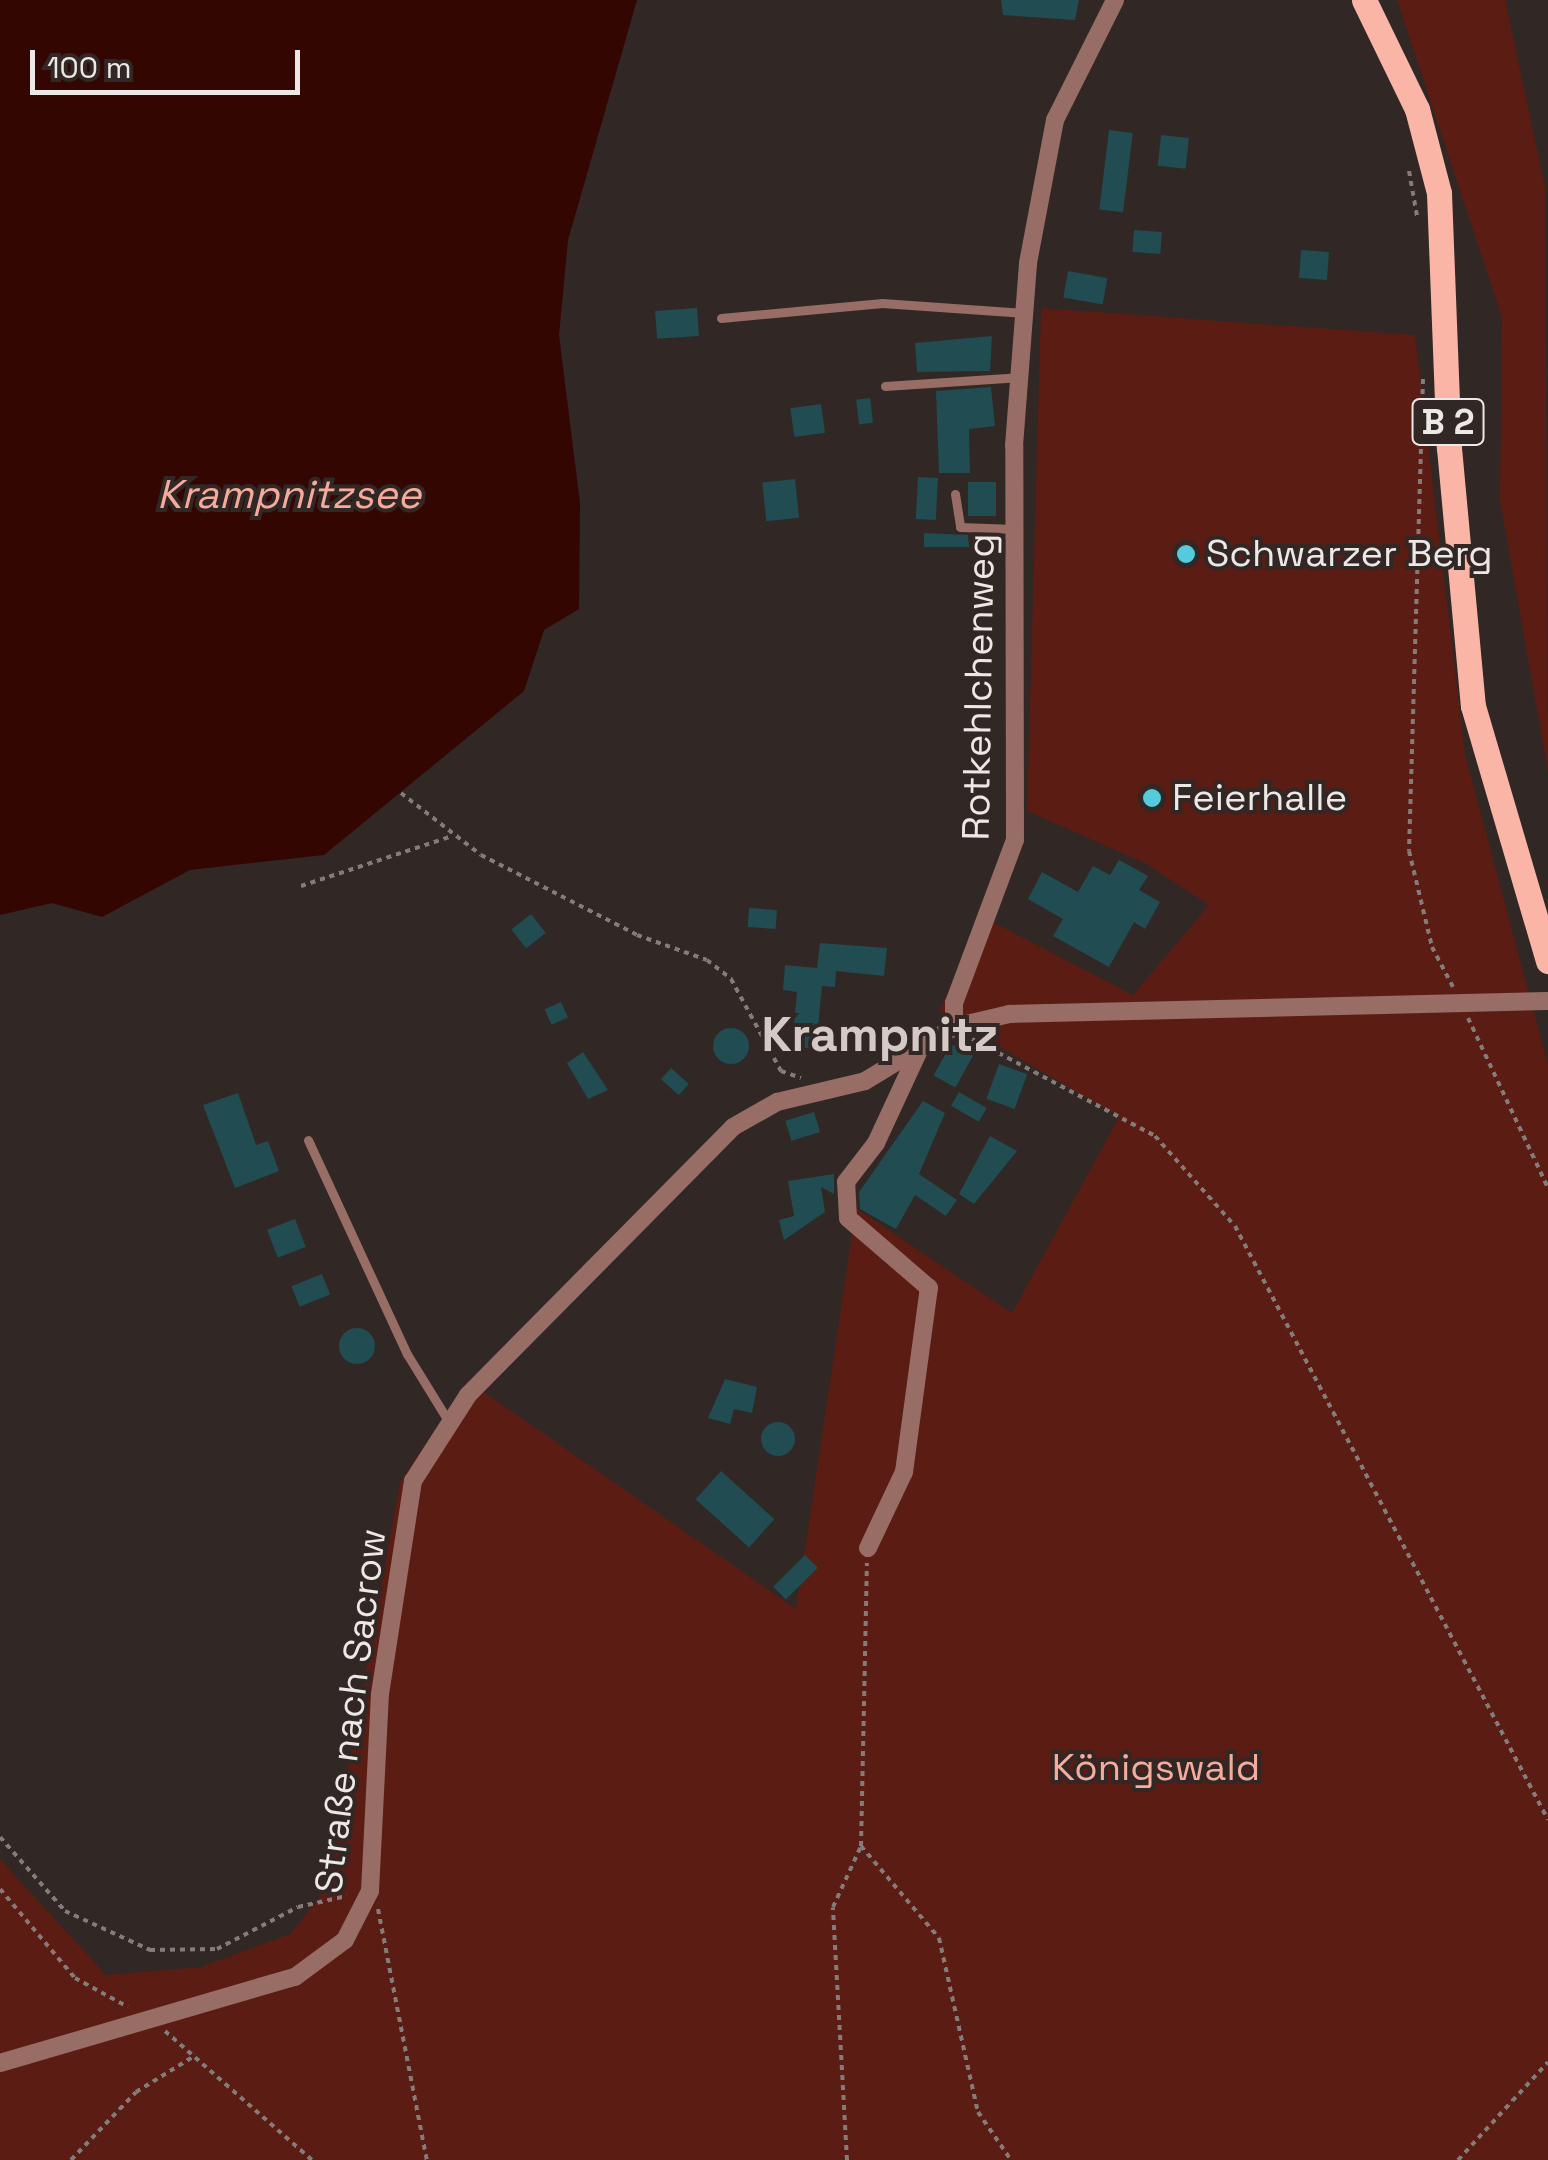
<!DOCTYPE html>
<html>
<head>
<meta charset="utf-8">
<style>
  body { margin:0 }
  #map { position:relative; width:1548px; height:2160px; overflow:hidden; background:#312725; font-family:"Space Grotesk",sans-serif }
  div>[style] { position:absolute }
  .green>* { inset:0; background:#5b1d13 }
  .water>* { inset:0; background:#330602 }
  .building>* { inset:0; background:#204c52; transform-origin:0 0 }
  .round { border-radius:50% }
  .path>* { height:4px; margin-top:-2px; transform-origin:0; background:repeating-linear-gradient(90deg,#847c7a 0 5px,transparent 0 10px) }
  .lane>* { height:9px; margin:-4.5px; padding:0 4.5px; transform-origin:4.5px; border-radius:4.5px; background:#976d65 }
  .street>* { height:18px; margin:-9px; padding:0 9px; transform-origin:9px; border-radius:9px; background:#976d65 }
  .primary>* { height:25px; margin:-12.5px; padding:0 12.5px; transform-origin:12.5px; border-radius:12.5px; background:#fab5a7 }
  .dots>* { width:28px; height:28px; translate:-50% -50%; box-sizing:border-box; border:5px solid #312725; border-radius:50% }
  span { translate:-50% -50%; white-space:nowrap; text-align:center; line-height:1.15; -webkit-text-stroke:8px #312725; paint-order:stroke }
  .shield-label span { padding:2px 8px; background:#312725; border:2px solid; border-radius:8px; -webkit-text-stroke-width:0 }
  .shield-label { font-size:35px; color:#ede7e5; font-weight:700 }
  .poi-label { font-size:38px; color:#ede7e5 }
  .left { translate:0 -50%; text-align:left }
  .street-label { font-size:38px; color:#ede7e5 }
  .park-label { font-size:38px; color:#f6ab9c }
  .water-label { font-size:40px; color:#f5aa9b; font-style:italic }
  .district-label { font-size:48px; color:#d5c9c6; font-weight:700 }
  .scale { position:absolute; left:30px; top:50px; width:270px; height:45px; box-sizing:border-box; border:5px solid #ede7e5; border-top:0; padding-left:12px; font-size:30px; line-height:35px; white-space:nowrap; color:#ede7e5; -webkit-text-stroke:8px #312725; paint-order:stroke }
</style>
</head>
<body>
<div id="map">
  <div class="green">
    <i style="clip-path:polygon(1397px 0,1505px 0,1545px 187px,1548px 773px,1500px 500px,1502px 317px)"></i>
    <i style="clip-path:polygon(1041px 308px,1415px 335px,1465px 755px,1548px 1065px,1548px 2160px,0 2160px,0 1859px,106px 1975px,201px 1967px,290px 1934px,326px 1889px,400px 1482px,468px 1381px,796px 1609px,856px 1208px,1012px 1313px,1119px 1117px,939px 1011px,983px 917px,1133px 995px,1209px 905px,1145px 863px,1027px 811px)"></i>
  </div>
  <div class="water">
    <i style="clip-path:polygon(0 0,637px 0,568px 240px,559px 335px,580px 503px,579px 609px,544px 630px,524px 691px,324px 855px,190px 870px,102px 917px,52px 903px,0 915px)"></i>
  </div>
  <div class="building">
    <i style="clip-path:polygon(1001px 0,1079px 0,1075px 20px,1003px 15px)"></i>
    <i style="left:1109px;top:130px;width:24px;height:80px;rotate:7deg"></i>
    <i style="left:1161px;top:135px;width:28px;height:31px;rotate:6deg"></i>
    <i style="left:1134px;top:230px;width:28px;height:22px;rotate:4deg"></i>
    <i style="left:1301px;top:250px;width:28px;height:28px;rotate:4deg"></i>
    <i style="left:1068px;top:271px;width:40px;height:27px;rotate:10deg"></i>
    <i style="left:697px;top:308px;width:28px;height:42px;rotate:86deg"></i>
    <i style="clip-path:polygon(992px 336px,990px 371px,917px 372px,915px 343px)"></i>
    <i style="clip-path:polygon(991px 387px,995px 426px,969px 429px,970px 473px,939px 473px,936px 391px)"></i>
    <i style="left:870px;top:398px;width:25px;height:14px;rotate:83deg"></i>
    <i style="left:821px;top:404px;width:29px;height:31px;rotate:82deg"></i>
    <i style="left:918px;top:477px;width:20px;height:42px;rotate:3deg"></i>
    <i style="left:795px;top:479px;width:39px;height:33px;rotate:84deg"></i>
    <i style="left:968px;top:482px;width:28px;height:34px"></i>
    <i style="clip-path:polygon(924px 533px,968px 535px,969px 547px,924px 547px)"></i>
    <i style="clip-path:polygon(1119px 860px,1148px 876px,1139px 890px,1160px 902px,1145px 929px,1134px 922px,1109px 967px,1053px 936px,1063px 919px,1028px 899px,1042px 872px,1078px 892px,1093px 866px,1110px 875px)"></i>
    <i style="left:749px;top:908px;width:28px;height:19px;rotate:4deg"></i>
    <i style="left:531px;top:914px;width:24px;height:25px;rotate:52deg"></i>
    <i style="clip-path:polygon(820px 943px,887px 948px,884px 976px,836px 971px,835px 987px,822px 986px,816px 1049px,792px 1046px,797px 992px,783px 990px,785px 965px,817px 968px)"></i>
    <i style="left:561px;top:1002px;width:17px;height:18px;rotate:66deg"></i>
    <i class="round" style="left:713px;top:1028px;width:36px;height:36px"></i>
    <i style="left:951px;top:1044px;width:25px;height:36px;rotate:29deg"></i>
    <i style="clip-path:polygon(583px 1052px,608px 1090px,588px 1099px,567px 1063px)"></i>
    <i style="left:999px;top:1064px;width:30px;height:37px;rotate:20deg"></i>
    <i style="left:671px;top:1068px;width:24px;height:15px;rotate:42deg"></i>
    <i style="left:959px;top:1092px;width:32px;height:16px;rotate:30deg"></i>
    <i style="clip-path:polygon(238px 1093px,256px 1145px,268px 1141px,279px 1171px,235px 1188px,203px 1105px)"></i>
    <i style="clip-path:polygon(923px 1101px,945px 1113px,919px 1174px,957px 1200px,946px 1216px,915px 1195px,896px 1229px,860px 1209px,859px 1192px)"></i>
    <i style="left:814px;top:1112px;width:21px;height:30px;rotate:73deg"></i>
    <i style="clip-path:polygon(990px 1136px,1017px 1151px,974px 1204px,959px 1194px)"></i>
    <i style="clip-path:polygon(834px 1174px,834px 1194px,821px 1187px,825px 1212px,784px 1240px,779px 1220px,794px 1216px,788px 1181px)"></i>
    <i style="left:295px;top:1219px;width:30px;height:30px;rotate:69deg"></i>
    <i style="left:322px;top:1274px;width:22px;height:33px;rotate:68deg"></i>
    <i class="round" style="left:339px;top:1328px;width:36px;height:36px"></i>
    <i style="clip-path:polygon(725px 1379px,757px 1387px,752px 1413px,734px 1409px,730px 1424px,708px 1418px)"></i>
    <i class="round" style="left:761px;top:1422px;width:34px;height:34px"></i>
    <i style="left:721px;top:1471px;width:72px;height:38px;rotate:42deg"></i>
    <i style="left:805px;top:1555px;width:18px;height:45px;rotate:45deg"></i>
  </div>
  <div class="path">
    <i style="left:1409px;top:171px;width:46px;rotate:79.9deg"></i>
    <i style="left:1423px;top:379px;width:472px;rotate:91.7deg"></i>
    <i style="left:1409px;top:851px;width:99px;rotate:76.5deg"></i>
    <i style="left:1432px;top:947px;width:45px;rotate:62.3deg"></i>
    <i style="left:401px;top:793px;width:101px;rotate:37.8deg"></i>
    <i style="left:481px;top:855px;width:175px;rotate:27.1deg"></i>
    <i style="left:637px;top:935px;width:74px;rotate:19.7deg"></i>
    <i style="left:707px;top:960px;width:31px;rotate:38deg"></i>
    <i style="left:731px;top:979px;width:105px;rotate:61.5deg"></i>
    <i style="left:781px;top:1071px;width:21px;rotate:19deg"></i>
    <i style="left:301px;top:886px;width:159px;rotate:-18.3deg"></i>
    <i style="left:1468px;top:1018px;width:188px;rotate:64.8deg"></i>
    <i style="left:972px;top:1039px;width:207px;rotate:27.9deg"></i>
    <i style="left:1155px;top:1136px;width:120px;rotate:48.4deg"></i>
    <i style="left:1235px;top:1226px;width:671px;rotate:62.21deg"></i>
    <i style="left:0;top:1837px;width:98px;rotate:48.7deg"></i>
    <i style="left:65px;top:1911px;width:94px;rotate:24.6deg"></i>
    <i style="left:150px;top:1950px;width:67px;rotate:-0.9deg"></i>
    <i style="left:217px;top:1949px;width:91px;rotate:-27.4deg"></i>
    <i style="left:298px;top:1907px;width:50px;rotate:-12.7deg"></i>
    <i style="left:861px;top:1846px;width:121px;rotate:49.7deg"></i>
    <i style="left:939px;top:1938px;width:178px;rotate:77.4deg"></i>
    <i style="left:978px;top:2112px;width:58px;rotate:55.5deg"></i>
    <i style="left:0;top:1889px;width:116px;rotate:49.9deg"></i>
    <i style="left:75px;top:1978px;width:60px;rotate:28.7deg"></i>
    <i style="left:378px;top:1909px;width:256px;rotate:79deg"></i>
    <i style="left:165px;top:2031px;width:196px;rotate:41.3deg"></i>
    <i style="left:71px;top:2160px;width:94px;rotate:-46.3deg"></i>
    <i style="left:136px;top:2092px;width:70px;rotate:-31.7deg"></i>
    <i style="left:847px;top:2160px;width:253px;rotate:-93.2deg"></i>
    <i style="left:833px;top:1907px;width:67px;rotate:-65.3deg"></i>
    <i style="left:861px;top:1846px;width:283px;rotate:-88.8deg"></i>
    <i style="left:1458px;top:2160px;width:133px;rotate:-47.4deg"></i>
  </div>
  <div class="lane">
    <i style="left:721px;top:318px;width:162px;rotate:-5.3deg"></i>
    <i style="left:882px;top:303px;width:143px;rotate:4deg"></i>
    <i style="left:885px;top:386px;width:135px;rotate:-3.8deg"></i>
    <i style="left:955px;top:494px;width:33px;rotate:81deg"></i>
    <i style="left:960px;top:527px;width:55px;rotate:2.1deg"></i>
    <i style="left:308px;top:1140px;width:236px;rotate:65.2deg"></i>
    <i style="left:407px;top:1354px;width:76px;rotate:58.4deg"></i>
  </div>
  <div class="street">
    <i style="left:954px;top:1027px;width:24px;rotate:-90deg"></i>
    <i style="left:954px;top:1003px;width:174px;rotate:-69.5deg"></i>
    <i style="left:1015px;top:840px;width:394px;rotate:-90.1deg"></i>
    <i style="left:1014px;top:446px;width:184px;rotate:-85.6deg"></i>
    <i style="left:1028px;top:263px;width:146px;rotate:-79.3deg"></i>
    <i style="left:1055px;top:120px;width:134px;rotate:-63.4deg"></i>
    <i style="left:868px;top:1548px;width:84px;rotate:-64.7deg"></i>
    <i style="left:904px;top:1472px;width:186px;rotate:-82.3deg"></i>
    <i style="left:929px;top:1288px;width:107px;rotate:-139.2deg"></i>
    <i style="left:848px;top:1218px;width:36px;rotate:-93deg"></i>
    <i style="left:846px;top:1182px;width:49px;rotate:-52.4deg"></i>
    <i style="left:876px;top:1143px;width:107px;rotate:-65.1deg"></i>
    <i style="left:0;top:2063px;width:307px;rotate:-16.3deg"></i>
    <i style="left:295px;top:1977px;width:62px;rotate:-36.5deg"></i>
    <i style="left:345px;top:1940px;width:55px;rotate:-63deg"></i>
    <i style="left:370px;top:1891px;width:197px;rotate:-87.1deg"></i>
    <i style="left:380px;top:1694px;width:216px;rotate:-81.2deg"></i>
    <i style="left:413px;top:1481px;width:102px;rotate:-57.4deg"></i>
    <i style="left:468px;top:1395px;width:377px;rotate:-45.3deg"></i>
    <i style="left:733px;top:1127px;width:51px;rotate:-29.6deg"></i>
    <i style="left:777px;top:1102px;width:90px;rotate:-13.4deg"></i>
    <i style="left:865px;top:1081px;width:104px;rotate:-31.2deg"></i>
    <i style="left:954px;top:1027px;width:57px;rotate:-13.3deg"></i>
    <i style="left:1009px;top:1014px;width:539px;rotate:-1.38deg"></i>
  </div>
  <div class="primary">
    <i style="left:1364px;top:0;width:121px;rotate:64.1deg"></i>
    <i style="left:1417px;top:109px;width:87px;rotate:75.3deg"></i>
    <i style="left:1439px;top:193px;width:255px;rotate:87.8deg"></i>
    <i style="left:1449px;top:448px;width:259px;rotate:84.7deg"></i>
    <i style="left:1473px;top:706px;width:266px;rotate:73.6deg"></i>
  </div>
  <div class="dots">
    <i style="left:1186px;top:554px;background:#54cadd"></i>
    <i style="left:1152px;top:798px;background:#54cadd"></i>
  </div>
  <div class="shield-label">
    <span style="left:1448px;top:422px">B 2</span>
  </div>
  <div class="poi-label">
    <span class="left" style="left:1206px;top:554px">Schwarzer Berg</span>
    <span class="left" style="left:1172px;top:798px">Feierhalle</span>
  </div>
  <div class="street-label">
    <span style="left:979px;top:687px;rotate:-89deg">Rotkehlchenweg</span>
    <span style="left:351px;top:1711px;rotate:-83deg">Straße nach Sacrow</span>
  </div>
  <div class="park-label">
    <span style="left:1156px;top:1768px">Königswald</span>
  </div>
  <div class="water-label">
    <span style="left:289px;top:495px">Krampnitzsee</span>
  </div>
  <div class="district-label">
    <span style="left:880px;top:1035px">Krampnitz</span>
  </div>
  <div class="scale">100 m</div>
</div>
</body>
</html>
